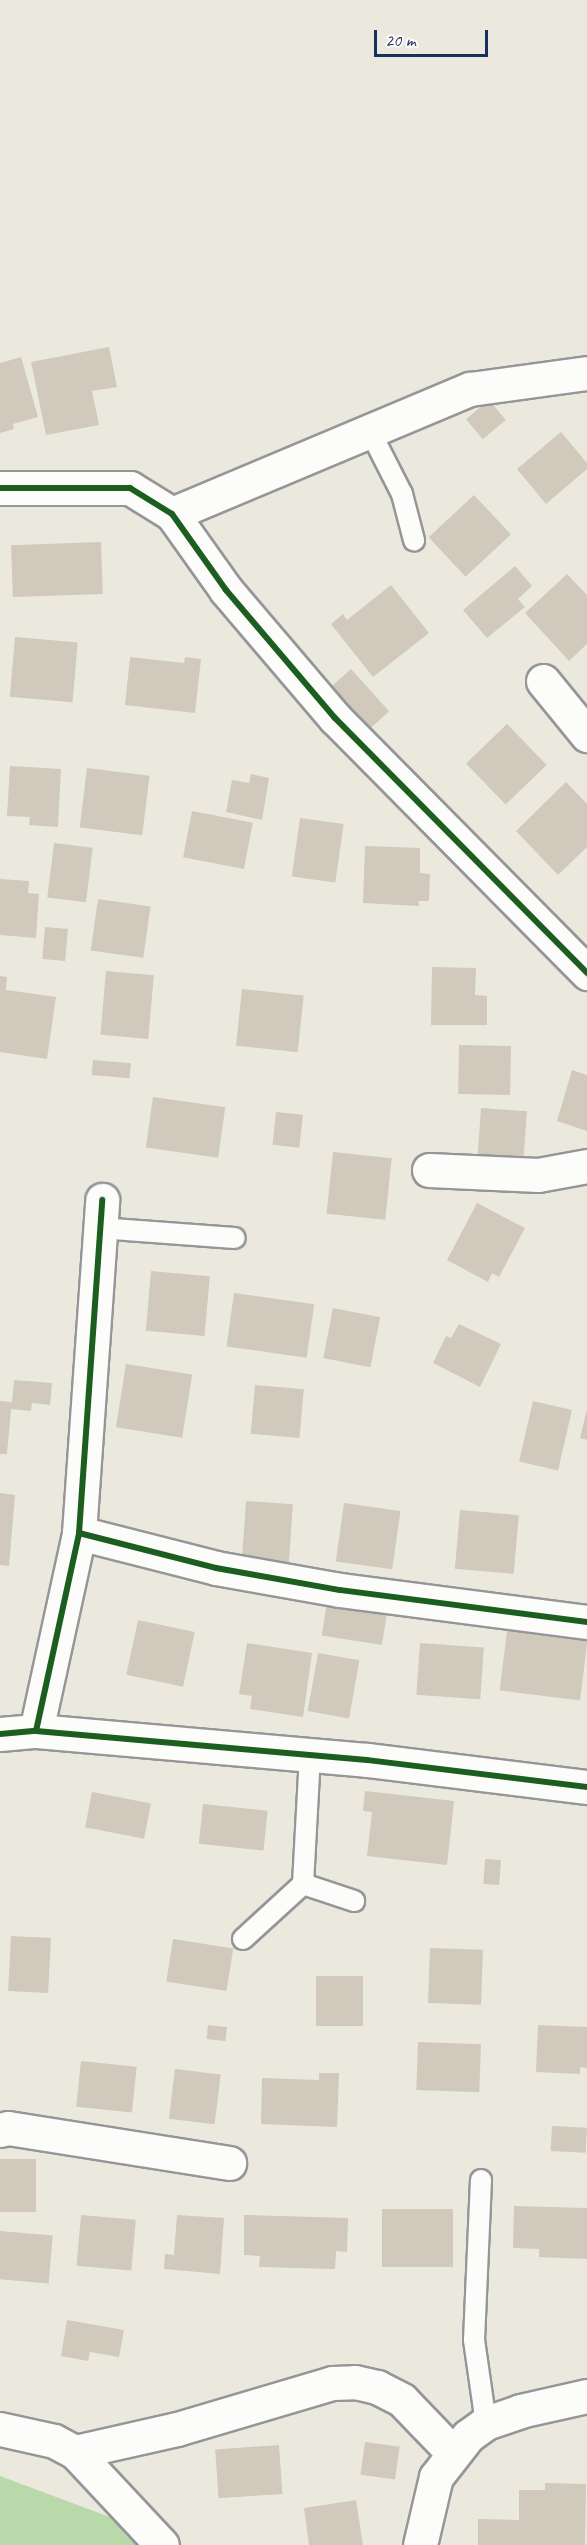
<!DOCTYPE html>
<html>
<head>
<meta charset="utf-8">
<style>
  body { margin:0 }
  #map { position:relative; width:587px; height:2545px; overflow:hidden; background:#ebe9de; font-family:Caveat,sans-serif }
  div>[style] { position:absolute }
  .green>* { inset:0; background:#b9d9ab }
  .building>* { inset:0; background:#d0c9bc; transform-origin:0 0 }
  .roads { filter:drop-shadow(2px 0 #949698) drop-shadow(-2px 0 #949698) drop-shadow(0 2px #949698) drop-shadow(0 -2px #949698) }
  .service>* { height:20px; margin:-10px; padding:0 10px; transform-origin:10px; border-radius:10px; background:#fcfcfa }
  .minor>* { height:33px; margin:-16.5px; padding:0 16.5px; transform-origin:16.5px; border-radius:16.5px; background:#fcfcfa }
  .cycleway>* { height:6px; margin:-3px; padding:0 3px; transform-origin:3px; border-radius:3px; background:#1b5e20 }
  span { translate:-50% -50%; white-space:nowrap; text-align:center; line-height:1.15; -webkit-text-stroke:4.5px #fdfcf7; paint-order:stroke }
  .scale { position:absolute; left:374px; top:30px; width:114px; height:27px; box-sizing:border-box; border:3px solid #1b2f5e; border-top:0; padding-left:8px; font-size:18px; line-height:21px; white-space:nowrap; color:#1b2f5e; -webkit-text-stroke:4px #fdfcf7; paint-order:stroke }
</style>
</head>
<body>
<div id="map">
  <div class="green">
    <i style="clip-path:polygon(0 2476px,131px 2525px,149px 2545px,0 2545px)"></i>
  </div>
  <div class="building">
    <i style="clip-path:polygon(109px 347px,117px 387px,92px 391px,99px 425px,46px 435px,31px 362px)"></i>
    <i style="clip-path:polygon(21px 357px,38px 417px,13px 424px,14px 429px,0 433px,0 363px)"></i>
    <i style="left:489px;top:400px;width:26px;height:30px;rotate:50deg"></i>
    <i style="clip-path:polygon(561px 432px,587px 463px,587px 469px,546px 504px,517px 469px)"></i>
    <i style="left:474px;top:495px;width:54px;height:62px;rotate:47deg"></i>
    <i style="left:101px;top:542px;width:52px;height:90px;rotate:88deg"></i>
    <i style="clip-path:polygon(515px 566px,532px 586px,518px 599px,525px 607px,487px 638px,463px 610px)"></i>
    <i style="clip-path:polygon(567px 574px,587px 595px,587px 644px,569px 661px,525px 613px)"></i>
    <i style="clip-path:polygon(391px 585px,429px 633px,373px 677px,331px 624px,343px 614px,347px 620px)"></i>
    <i style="left:15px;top:637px;width:63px;height:60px;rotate:5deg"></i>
    <i style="clip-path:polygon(130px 657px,184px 663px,185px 657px,201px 659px,195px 713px,125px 705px)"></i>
    <i style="left:351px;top:669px;width:57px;height:33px;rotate:48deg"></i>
    <i style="left:507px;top:724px;width:57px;height:57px;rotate:46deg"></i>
    <i style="clip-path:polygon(10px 766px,61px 769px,58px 827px,29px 825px,30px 817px,7px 816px)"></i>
    <i style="left:87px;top:768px;width:63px;height:60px;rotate:7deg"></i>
    <i style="clip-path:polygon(251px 774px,269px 778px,262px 820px,226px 812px,232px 780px,249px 783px)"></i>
    <i style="clip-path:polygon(566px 782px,587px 804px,587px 847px,558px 875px,516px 831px)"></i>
    <i style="left:192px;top:811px;width:62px;height:47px;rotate:11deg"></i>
    <i style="left:300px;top:818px;width:44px;height:59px;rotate:8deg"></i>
    <i style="left:54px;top:843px;width:39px;height:55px;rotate:7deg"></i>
    <i style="clip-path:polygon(365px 846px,420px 848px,420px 873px,430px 874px,429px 901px,418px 901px,419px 906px,363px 903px)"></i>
    <i style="clip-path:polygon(0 879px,29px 881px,28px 893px,39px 894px,36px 938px,0 935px)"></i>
    <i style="left:98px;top:899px;width:53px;height:52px;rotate:8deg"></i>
    <i style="left:45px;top:927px;width:23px;height:32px;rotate:5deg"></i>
    <i style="clip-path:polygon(432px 967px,476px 968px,475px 995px,487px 996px,487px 1025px,431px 1025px)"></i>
    <i style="left:106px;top:971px;width:48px;height:64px;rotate:5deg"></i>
    <i style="clip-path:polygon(0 976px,7px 977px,6px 990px,56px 997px,47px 1059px,0 1052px)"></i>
    <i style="left:242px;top:989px;width:62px;height:57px;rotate:6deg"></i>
    <i style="left:459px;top:1045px;width:52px;height:49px;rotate:1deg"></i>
    <i style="left:93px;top:1060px;width:38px;height:15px;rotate:5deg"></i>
    <i style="clip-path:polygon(572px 1070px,587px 1075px,587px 1131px,557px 1121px)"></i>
    <i style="left:153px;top:1097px;width:73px;height:51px;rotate:8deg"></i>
    <i style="left:481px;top:1108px;width:46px;height:55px;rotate:4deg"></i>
    <i style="left:276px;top:1112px;width:27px;height:33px;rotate:6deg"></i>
    <i style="left:333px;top:1152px;width:59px;height:62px;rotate:6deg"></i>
    <i style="clip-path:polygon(477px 1203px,525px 1228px,499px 1277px,492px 1273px,488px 1282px,447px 1260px)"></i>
    <i style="left:151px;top:1271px;width:59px;height:60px;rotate:5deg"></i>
    <i style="left:234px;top:1293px;width:81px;height:54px;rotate:8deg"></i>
    <i style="left:333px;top:1308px;width:48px;height:51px;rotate:11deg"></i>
    <i style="clip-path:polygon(459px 1324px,501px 1344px,480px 1387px,433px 1363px,446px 1336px,451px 1338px)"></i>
    <i style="left:126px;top:1364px;width:67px;height:64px;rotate:9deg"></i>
    <i style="clip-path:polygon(14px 1380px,52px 1383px,50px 1405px,32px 1403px,31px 1411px,11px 1409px,7px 1454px,0 1454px,0 1401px,12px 1402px)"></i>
    <i style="left:255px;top:1385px;width:49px;height:49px;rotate:5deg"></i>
    <i style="left:533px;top:1401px;width:40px;height:62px;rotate:13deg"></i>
    <i style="clip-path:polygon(587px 1409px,587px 1440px,580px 1438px)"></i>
    <i style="clip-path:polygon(0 1493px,15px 1495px,9px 1566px,0 1565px)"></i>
    <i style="left:246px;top:1501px;width:47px;height:60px;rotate:4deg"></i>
    <i style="left:344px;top:1503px;width:57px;height:59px;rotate:8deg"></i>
    <i style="left:460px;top:1510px;width:59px;height:59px;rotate:5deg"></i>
    <i style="left:327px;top:1602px;width:61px;height:34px;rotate:9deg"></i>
    <i style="left:138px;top:1620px;width:58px;height:56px;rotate:12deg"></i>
    <i style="left:507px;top:1631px;width:81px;height:60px;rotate:7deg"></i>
    <i style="clip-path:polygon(247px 1643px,312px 1653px,303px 1717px,250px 1709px,252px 1696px,239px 1694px)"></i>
    <i style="left:420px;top:1643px;width:64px;height:52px;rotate:4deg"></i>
    <i style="left:318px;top:1653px;width:42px;height:59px;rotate:10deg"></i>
    <i style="clip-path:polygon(365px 1791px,454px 1801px,447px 1865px,367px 1856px,372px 1812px,363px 1811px)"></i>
    <i style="left:92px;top:1792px;width:60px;height:36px;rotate:11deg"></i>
    <i style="left:203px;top:1804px;width:65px;height:40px;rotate:6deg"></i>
    <i style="left:485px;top:1859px;width:16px;height:25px;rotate:4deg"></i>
    <i style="left:11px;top:1936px;width:40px;height:55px;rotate:3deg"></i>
    <i style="left:173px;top:1939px;width:61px;height:43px;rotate:9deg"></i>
    <i style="left:430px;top:1948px;width:53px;height:55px;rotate:2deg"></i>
    <i style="left:316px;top:1976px;width:47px;height:50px"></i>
    <i style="left:208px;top:2025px;width:19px;height:14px;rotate:6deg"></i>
    <i style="clip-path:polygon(538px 2025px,587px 2027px,587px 2068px,580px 2067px,580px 2074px,536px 2072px)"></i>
    <i style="left:418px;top:2042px;width:63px;height:48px;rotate:2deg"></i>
    <i style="left:81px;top:2061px;width:56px;height:46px;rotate:6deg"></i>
    <i style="left:175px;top:2069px;width:46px;height:50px;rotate:7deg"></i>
    <i style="clip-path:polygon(319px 2073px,339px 2073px,337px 2127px,261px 2124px,262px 2078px,319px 2080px)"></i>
    <i style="left:552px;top:2126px;width:35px;height:25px;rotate:3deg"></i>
    <i style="left:0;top:2159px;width:36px;height:53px"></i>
    <i style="clip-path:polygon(514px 2206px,587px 2208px,587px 2259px,539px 2257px,539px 2249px,513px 2248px)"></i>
    <i style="left:453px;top:2209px;width:58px;height:71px;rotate:90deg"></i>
    <i style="left:81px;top:2215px;width:55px;height:51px;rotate:5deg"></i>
    <i style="clip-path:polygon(177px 2215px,224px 2218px,220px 2274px,164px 2269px,165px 2254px,174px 2255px)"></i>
    <i style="clip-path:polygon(244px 2215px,348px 2218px,347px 2252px,336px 2251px,335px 2269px,259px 2267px,260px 2256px,244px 2255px)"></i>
    <i style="left:0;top:2231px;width:53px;height:48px;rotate:5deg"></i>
    <i style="clip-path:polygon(67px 2320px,124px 2330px,119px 2357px,90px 2352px,88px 2361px,61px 2356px)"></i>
    <i style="left:365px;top:2442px;width:35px;height:33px;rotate:8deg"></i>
    <i style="left:279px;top:2445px;width:49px;height:64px;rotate:86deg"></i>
    <i style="clip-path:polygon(545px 2483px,586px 2484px,585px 2545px,478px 2545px,478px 2519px,519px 2520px,519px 2490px,545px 2490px)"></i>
    <i style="clip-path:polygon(356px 2500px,363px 2545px,309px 2545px,304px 2508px)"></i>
  </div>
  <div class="roads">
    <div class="service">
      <i style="left:370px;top:431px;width:71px;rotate:63.1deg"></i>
      <i style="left:402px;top:494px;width:48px;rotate:75.4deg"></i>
      <i style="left:99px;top:1228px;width:136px;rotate:4.2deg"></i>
      <i style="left:303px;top:1884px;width:54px;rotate:18.4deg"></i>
      <i style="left:243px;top:1939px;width:81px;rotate:-42.5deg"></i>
      <i style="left:303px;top:1884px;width:129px;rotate:-86.9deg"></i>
      <i style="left:481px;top:2180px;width:160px;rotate:92.5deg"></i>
      <i style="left:474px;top:2340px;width:84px;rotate:81.8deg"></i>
    </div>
    <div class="minor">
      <i style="left:0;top:488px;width:130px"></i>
      <i style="left:130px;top:488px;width:49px;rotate:31.8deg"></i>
      <i style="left:172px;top:514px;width:93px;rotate:54.6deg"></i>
      <i style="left:226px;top:590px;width:168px;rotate:49.6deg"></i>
      <i style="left:335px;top:718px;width:359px;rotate:45.3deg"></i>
      <i style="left:172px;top:514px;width:323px;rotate:-22.8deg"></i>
      <i style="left:470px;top:389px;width:118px;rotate:-7.8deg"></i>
      <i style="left:543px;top:681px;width:70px;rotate:50.8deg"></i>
      <i style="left:429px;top:1170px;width:109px;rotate:2.6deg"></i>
      <i style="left:538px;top:1175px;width:50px;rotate:-10.4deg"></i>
      <i style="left:79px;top:1533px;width:141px;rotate:14.3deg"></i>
      <i style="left:216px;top:1568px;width:126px;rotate:10.1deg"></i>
      <i style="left:340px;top:1590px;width:249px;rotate:7.4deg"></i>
      <i style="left:36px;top:1731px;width:203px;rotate:-77.7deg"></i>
      <i style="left:79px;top:1533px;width:334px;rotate:-86deg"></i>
      <i style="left:0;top:1734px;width:36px;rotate:-5deg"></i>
      <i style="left:36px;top:1731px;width:332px;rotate:5deg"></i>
      <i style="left:367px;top:1760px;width:222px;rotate:7deg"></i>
      <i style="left:0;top:2130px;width:8px;rotate:-14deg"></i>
      <i style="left:8px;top:2128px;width:224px;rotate:9deg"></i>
      <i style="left:0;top:2429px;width:55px;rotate:12.5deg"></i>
      <i style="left:54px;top:2441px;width:24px;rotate:28deg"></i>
      <i style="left:75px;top:2452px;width:127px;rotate:46.9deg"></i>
      <i style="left:75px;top:2452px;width:105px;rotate:-12.7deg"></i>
      <i style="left:177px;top:2429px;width:162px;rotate:-16.5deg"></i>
      <i style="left:332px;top:2383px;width:23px;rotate:-2deg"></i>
      <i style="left:355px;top:2382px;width:23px;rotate:13deg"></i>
      <i style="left:377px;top:2387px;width:28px;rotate:27deg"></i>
      <i style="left:402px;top:2400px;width:72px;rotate:46.1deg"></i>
      <i style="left:420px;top:2545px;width:70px;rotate:-76.8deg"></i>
      <i style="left:436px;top:2477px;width:52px;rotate:-52deg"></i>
      <i style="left:468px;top:2436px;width:22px;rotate:-36deg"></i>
      <i style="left:486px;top:2423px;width:36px;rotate:-19deg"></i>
      <i style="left:520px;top:2411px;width:69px;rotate:-12.6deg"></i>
    </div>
  </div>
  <div class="cycleway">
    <i style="left:0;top:488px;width:130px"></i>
    <i style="left:130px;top:488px;width:49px;rotate:31.8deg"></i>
    <i style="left:172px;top:514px;width:93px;rotate:54.6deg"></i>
    <i style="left:226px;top:590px;width:168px;rotate:49.6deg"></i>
    <i style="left:335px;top:718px;width:359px;rotate:45.3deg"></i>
    <i style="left:79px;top:1533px;width:141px;rotate:14.3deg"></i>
    <i style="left:216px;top:1568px;width:126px;rotate:10.1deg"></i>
    <i style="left:340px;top:1590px;width:249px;rotate:7.4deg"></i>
    <i style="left:36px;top:1731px;width:203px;rotate:-77.7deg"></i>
    <i style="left:79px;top:1533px;width:334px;rotate:-86deg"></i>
    <i style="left:0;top:1734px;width:36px;rotate:-5deg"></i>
    <i style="left:36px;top:1731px;width:332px;rotate:5deg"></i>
    <i style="left:367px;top:1760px;width:222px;rotate:7deg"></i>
  </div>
  <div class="scale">20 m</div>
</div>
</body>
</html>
